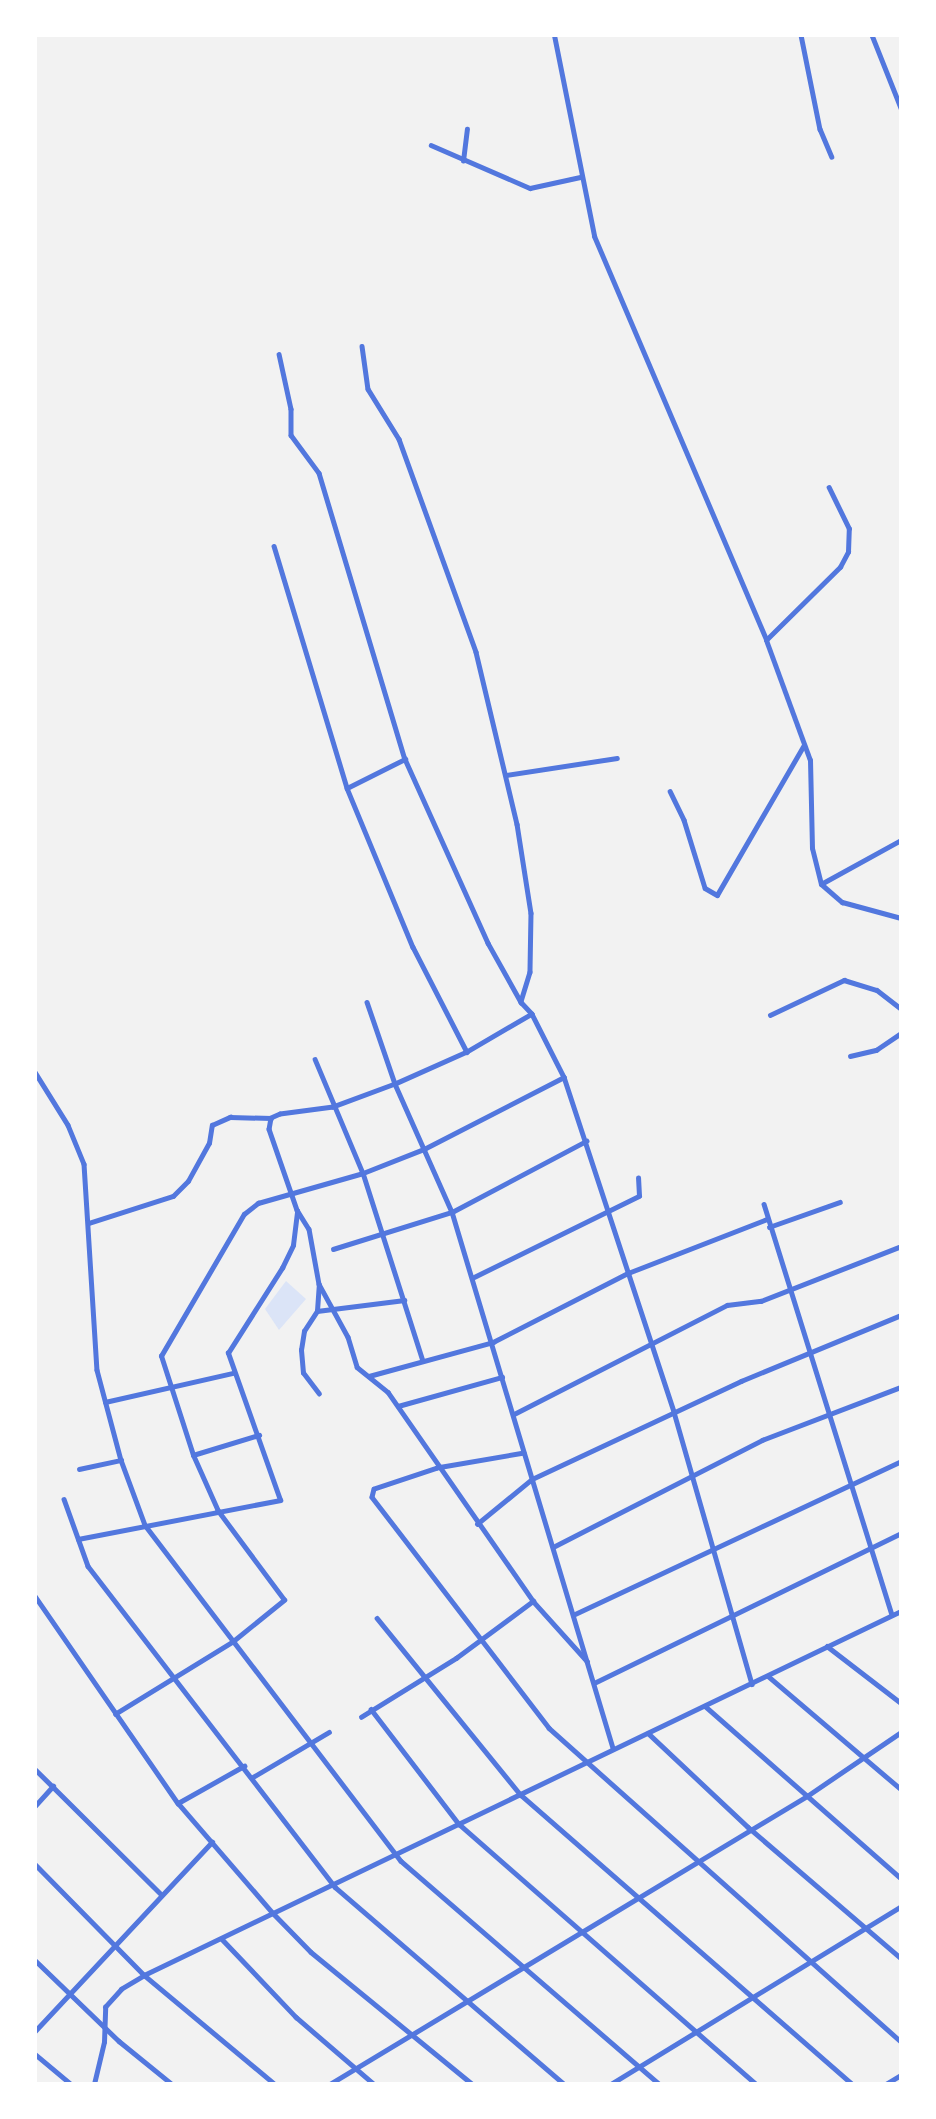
<!DOCTYPE html>
<html>
<head>
<meta charset="utf-8">
<style>
  body { margin:0 }
  #map { position:relative; width:936px; height:2119px; overflow:hidden; background:#f2f2f2; font-family:"Fira Sans Condensed",sans-serif }
  div>[style] { position:absolute }
  .green>* { inset:0; background:#dbe4f7 }
  .minor>* { height:4.5px; margin:-2.25px; padding:0 2.25px; transform-origin:2.25px; border-radius:2.25px; background:#5277de }
  .tertiary>* { height:5px; margin:-2.5px; padding:0 2.5px; transform-origin:2.5px; border-radius:2.5px; background:#5277de }
  span { translate:-50% -50%; white-space:nowrap; text-align:center; line-height:1.15; -webkit-text-stroke:5px #fff; paint-order:stroke }
  .frame { position:absolute; inset:0; border:37px solid #fff; pointer-events:none }
</style>
</head>
<body>
<div id="map">
  <div class="green">
    <i style="clip-path:polygon(286px 1281px,306px 1299px,279px 1330px,265px 1309px)"></i>
  </div>
  <div class="minor">
    <i style="left:801px;top:35px;width:96px;rotate:78.6deg"></i>
    <i style="left:820px;top:129px;width:30px;rotate:67deg"></i>
    <i style="left:872px;top:35px;width:79px;rotate:68.3deg"></i>
    <i style="left:431px;top:145px;width:108px;rotate:23.5deg"></i>
    <i style="left:530px;top:188px;width:51px;rotate:-12.4deg"></i>
    <i style="left:463px;top:161px;width:32px;rotate:-83deg"></i>
    <i style="left:362px;top:346px;width:43px;rotate:82.1deg"></i>
    <i style="left:368px;top:389px;width:59px;rotate:58.2deg"></i>
    <i style="left:399px;top:439px;width:226px;rotate:70.1deg"></i>
    <i style="left:476px;top:652px;width:177px;rotate:76.6deg"></i>
    <i style="left:517px;top:824px;width:90px;rotate:81.1deg"></i>
    <i style="left:531px;top:913px;width:59px;rotate:91deg"></i>
    <i style="left:530px;top:972px;width:31px;rotate:107deg"></i>
    <i style="left:279px;top:354px;width:56px;rotate:77.7deg"></i>
    <i style="left:291px;top:409px;width:26px;rotate:90deg"></i>
    <i style="left:291px;top:435px;width:47px;rotate:53.6deg"></i>
    <i style="left:319px;top:473px;width:299px;rotate:73.3deg"></i>
    <i style="left:405px;top:759px;width:202px;rotate:65.7deg"></i>
    <i style="left:488px;top:943px;width:68px;rotate:60.8deg"></i>
    <i style="left:521px;top:1002px;width:16px;rotate:47deg"></i>
    <i style="left:532px;top:1014px;width:71px;rotate:63.1deg"></i>
    <i style="left:564px;top:1077px;width:353px;rotate:71.8deg"></i>
    <i style="left:674px;top:1412px;width:283px;rotate:74deg"></i>
    <i style="left:274px;top:546px;width:253px;rotate:73.2deg"></i>
    <i style="left:347px;top:788px;width:172px;rotate:67.5deg"></i>
    <i style="left:413px;top:947px;width:118px;rotate:62.8deg"></i>
    <i style="left:766px;top:640px;width:104px;rotate:-44.6deg"></i>
    <i style="left:840px;top:567px;width:17px;rotate:-62deg"></i>
    <i style="left:848px;top:552px;width:23px;rotate:-88deg"></i>
    <i style="left:849px;top:529px;width:46px;rotate:-116deg"></i>
    <i style="left:506px;top:775px;width:112px;rotate:-8.7deg"></i>
    <i style="left:347px;top:788px;width:65px;rotate:-26.6deg"></i>
    <i style="left:670px;top:791px;width:32px;rotate:64deg"></i>
    <i style="left:684px;top:820px;width:71px;rotate:72.8deg"></i>
    <i style="left:705px;top:888px;width:14px;rotate:30deg"></i>
    <i style="left:717px;top:895px;width:173px;rotate:-59.9deg"></i>
    <i style="left:821px;top:884px;width:91px;rotate:-28.8deg"></i>
    <i style="left:367px;top:1002px;width:87px;rotate:71.1deg"></i>
    <i style="left:395px;top:1084px;width:140px;rotate:66deg"></i>
    <i style="left:452px;top:1212px;width:560px;rotate:73.28deg"></i>
    <i style="left:532px;top:1014px;width:75px;rotate:149.7deg"></i>
    <i style="left:467px;top:1052px;width:79px;rotate:156deg"></i>
    <i style="left:395px;top:1084px;width:66px;rotate:159.6deg"></i>
    <i style="left:333px;top:1107px;width:53px;rotate:172.5deg"></i>
    <i style="left:280px;top:1114px;width:10px;rotate:156deg"></i>
    <i style="left:271px;top:1118px;width:11px;rotate:100deg"></i>
    <i style="left:269px;top:1129px;width:86px;rotate:70.9deg"></i>
    <i style="left:297px;top:1210px;width:22px;rotate:58deg"></i>
    <i style="left:309px;top:1229px;width:56px;rotate:79.7deg"></i>
    <i style="left:319px;top:1284px;width:60px;rotate:61.3deg"></i>
    <i style="left:348px;top:1337px;width:31px;rotate:73deg"></i>
    <i style="left:357px;top:1367px;width:40px;rotate:39deg"></i>
    <i style="left:388px;top:1392px;width:254px;rotate:55.2deg"></i>
    <i style="left:533px;top:1601px;width:81px;rotate:48deg"></i>
    <i style="left:770px;top:1015px;width:82px;rotate:-25.3deg"></i>
    <i style="left:844px;top:980px;width:34px;rotate:17deg"></i>
    <i style="left:877px;top:990px;width:31px;rotate:38deg"></i>
    <i style="left:850px;top:1056px;width:27px;rotate:-13deg"></i>
    <i style="left:876px;top:1050px;width:30px;rotate:-34deg"></i>
    <i style="left:315px;top:1059px;width:124px;rotate:67.2deg"></i>
    <i style="left:363px;top:1173px;width:197px;rotate:72.3deg"></i>
    <i style="left:35px;top:1072px;width:62px;rotate:58.1deg"></i>
    <i style="left:68px;top:1125px;width:42px;rotate:67.7deg"></i>
    <i style="left:84px;top:1164px;width:206px;rotate:86.4deg"></i>
    <i style="left:97px;top:1370px;width:93px;rotate:75.1deg"></i>
    <i style="left:121px;top:1460px;width:69px;rotate:69.7deg"></i>
    <i style="left:145px;top:1525px;width:422px;rotate:52.7deg"></i>
    <i style="left:401px;top:1861px;width:341px;rotate:40.8deg"></i>
    <i style="left:764px;top:1204px;width:430px;rotate:72.7deg"></i>
    <i style="left:89px;top:1223px;width:88px;rotate:-17.8deg"></i>
    <i style="left:173px;top:1196px;width:21px;rotate:-45deg"></i>
    <i style="left:188px;top:1181px;width:43px;rotate:-61.1deg"></i>
    <i style="left:209px;top:1143px;width:18px;rotate:-81deg"></i>
    <i style="left:212px;top:1125px;width:20px;rotate:-24deg"></i>
    <i style="left:230px;top:1117px;width:41px;rotate:1.4deg"></i>
    <i style="left:769px;top:1227px;width:75px;rotate:-19.4deg"></i>
    <i style="left:333px;top:1249px;width:125px;rotate:-17.3deg"></i>
    <i style="left:452px;top:1212px;width:152px;rotate:-27.9deg"></i>
    <i style="left:472px;top:1278px;width:186px;rotate:-26.2deg"></i>
    <i style="left:639px;top:1196px;width:18px;rotate:-93deg"></i>
    <i style="left:317px;top:1311px;width:88px;rotate:-7.2deg"></i>
    <i style="left:369px;top:1376px;width:129px;rotate:-15.3deg"></i>
    <i style="left:493px;top:1342px;width:152px;rotate:-27.1deg"></i>
    <i style="left:628px;top:1273px;width:149px;rotate:-21.2deg"></i>
    <i style="left:319px;top:1394px;width:26px;rotate:-127deg"></i>
    <i style="left:303px;top:1373px;width:23px;rotate:-95deg"></i>
    <i style="left:301px;top:1350px;width:19px;rotate:-81deg"></i>
    <i style="left:304px;top:1331px;width:24px;rotate:-57deg"></i>
    <i style="left:317px;top:1311px;width:26px;rotate:-86deg"></i>
    <i style="left:105px;top:1402px;width:131px;rotate:-12.8deg"></i>
    <i style="left:398px;top:1406px;width:108px;rotate:-15.6deg"></i>
    <i style="left:514px;top:1414px;width:239px;rotate:-27.1deg"></i>
    <i style="left:727px;top:1305px;width:34px;rotate:-7deg"></i>
    <i style="left:761px;top:1301px;width:150px;rotate:-21.4deg"></i>
    <i style="left:524px;top:1453px;width:88px;rotate:170.2deg"></i>
    <i style="left:437px;top:1468px;width:66px;rotate:161.6deg"></i>
    <i style="left:374px;top:1489px;width:8px;rotate:104deg"></i>
    <i style="left:372px;top:1497px;width:291px;rotate:52.5deg"></i>
    <i style="left:549px;top:1728px;width:472px;rotate:41.7deg"></i>
    <i style="left:193px;top:1455px;width:69px;rotate:-16.9deg"></i>
    <i style="left:79px;top:1469px;width:43px;rotate:-12.1deg"></i>
    <i style="left:64px;top:1499px;width:71px;rotate:70.3deg"></i>
    <i style="left:88px;top:1566px;width:405px;rotate:52.4deg"></i>
    <i style="left:335px;top:1887px;width:302px;rotate:40.7deg"></i>
    <i style="left:477px;top:1524px;width:71px;rotate:-39.3deg"></i>
    <i style="left:532px;top:1479px;width:231px;rotate:-25.1deg"></i>
    <i style="left:741px;top:1381px;width:173px;rotate:-22.4deg"></i>
    <i style="left:78px;top:1539px;width:206px;rotate:-10.9deg"></i>
    <i style="left:280px;top:1500px;width:156px;rotate:-109.5deg"></i>
    <i style="left:228px;top:1353px;width:101px;rotate:-57.6deg"></i>
    <i style="left:282px;top:1268px;width:25px;rotate:-64deg"></i>
    <i style="left:293px;top:1245px;width:34px;rotate:-83deg"></i>
    <i style="left:555px;top:1546px;width:233px;rotate:-27.1deg"></i>
    <i style="left:762px;top:1440px;width:149px;rotate:-20.9deg"></i>
    <i style="left:35px;top:1596px;width:252px;rotate:55.4deg"></i>
    <i style="left:178px;top:1803px;width:145px;rotate:49.2deg"></i>
    <i style="left:273px;top:1913px;width:54px;rotate:45.7deg"></i>
    <i style="left:311px;top:1952px;width:208px;rotate:39.3deg"></i>
    <i style="left:575px;top:1614px;width:360px;rotate:-25.1deg"></i>
    <i style="left:377px;top:1618px;width:228px;rotate:50.9deg"></i>
    <i style="left:521px;top:1795px;width:439px;rotate:41.1deg"></i>
    <i style="left:827px;top:1646px;width:93px;rotate:37.6deg"></i>
    <i style="left:768px;top:1676px;width:175px;rotate:40.4deg"></i>
    <i style="left:594px;top:1683px;width:342px;rotate:-26deg"></i>
    <i style="left:705px;top:1706px;width:261px;rotate:41.3deg"></i>
    <i style="left:371px;top:1709px;width:145px;rotate:52.6deg"></i>
    <i style="left:459px;top:1824px;width:395px;rotate:41.2deg"></i>
    <i style="left:115px;top:1714px;width:137px;rotate:-31.6deg"></i>
    <i style="left:232px;top:1642px;width:67px;rotate:-38.9deg"></i>
    <i style="left:284px;top:1600px;width:111px;rotate:-126.6deg"></i>
    <i style="left:218px;top:1511px;width:61px;rotate:-114.1deg"></i>
    <i style="left:193px;top:1455px;width:104px;rotate:-107.9deg"></i>
    <i style="left:161px;top:1356px;width:164px;rotate:-59.7deg"></i>
    <i style="left:244px;top:1214px;width:18px;rotate:-38deg"></i>
    <i style="left:258px;top:1203px;width:109px;rotate:-15.9deg"></i>
    <i style="left:363px;top:1173px;width:66px;rotate:-21.5deg"></i>
    <i style="left:424px;top:1149px;width:157px;rotate:-27.2deg"></i>
    <i style="left:361px;top:1717px;width:112px;rotate:-31.8deg"></i>
    <i style="left:456px;top:1658px;width:96px;rotate:-36.5deg"></i>
    <i style="left:648px;top:1733px;width:137px;rotate:43.2deg"></i>
    <i style="left:748px;top:1827px;width:201px;rotate:40.6deg"></i>
    <i style="left:35px;top:1769px;width:176px;rotate:44.8deg"></i>
    <i style="left:253px;top:1777px;width:88px;rotate:-30.6deg"></i>
    <i style="left:178px;top:1803px;width:76px;rotate:-29.3deg"></i>
    <i style="left:35px;top:1806px;width:27px;rotate:-48deg"></i>
    <i style="left:35px;top:1864px;width:156px;rotate:45.5deg"></i>
    <i style="left:144px;top:1975px;width:170px;rotate:39.8deg"></i>
    <i style="left:222px;top:1939px;width:108px;rotate:46.5deg"></i>
    <i style="left:296px;top:2017px;width:103px;rotate:40.7deg"></i>
    <i style="left:35px;top:1960px;width:117px;rotate:44deg"></i>
    <i style="left:119px;top:2041px;width:68px;rotate:39.1deg"></i>
    <i style="left:35px;top:2031px;width:259px;rotate:-46.9deg"></i>
    <i style="left:35px;top:2054px;width:47px;rotate:39.8deg"></i>
    <i style="left:94px;top:2084px;width:43px;rotate:-76.6deg"></i>
    <i style="left:104px;top:2042px;width:35px;rotate:-88deg"></i>
    <i style="left:105px;top:2007px;width:24px;rotate:-48deg"></i>
    <i style="left:121px;top:1989px;width:27px;rotate:-31deg"></i>
    <i style="left:144px;top:1975px;width:840px;rotate:-25.68deg"></i>
    <i style="left:330px;top:2084px;width:557px;rotate:-31.12deg"></i>
    <i style="left:807px;top:1796px;width:114px;rotate:-34.2deg"></i>
    <i style="left:611px;top:2084px;width:340px;rotate:-31.5deg"></i>
    <i style="left:886px;top:2084px;width:17px;rotate:-31deg"></i>
  </div>
  <div class="tertiary">
    <i style="left:554px;top:35px;width:205px;rotate:78.7deg"></i>
    <i style="left:594px;top:236px;width:439px;rotate:66.9deg"></i>
    <i style="left:766px;top:640px;width:128px;rotate:69.9deg"></i>
    <i style="left:810px;top:760px;width:88px;rotate:88.7deg"></i>
    <i style="left:812px;top:848px;width:37px;rotate:76deg"></i>
    <i style="left:821px;top:884px;width:28px;rotate:41deg"></i>
    <i style="left:842px;top:902px;width:61px;rotate:15.2deg"></i>
  </div>
  <div class="frame"></div>
</div>
</body>
</html>
